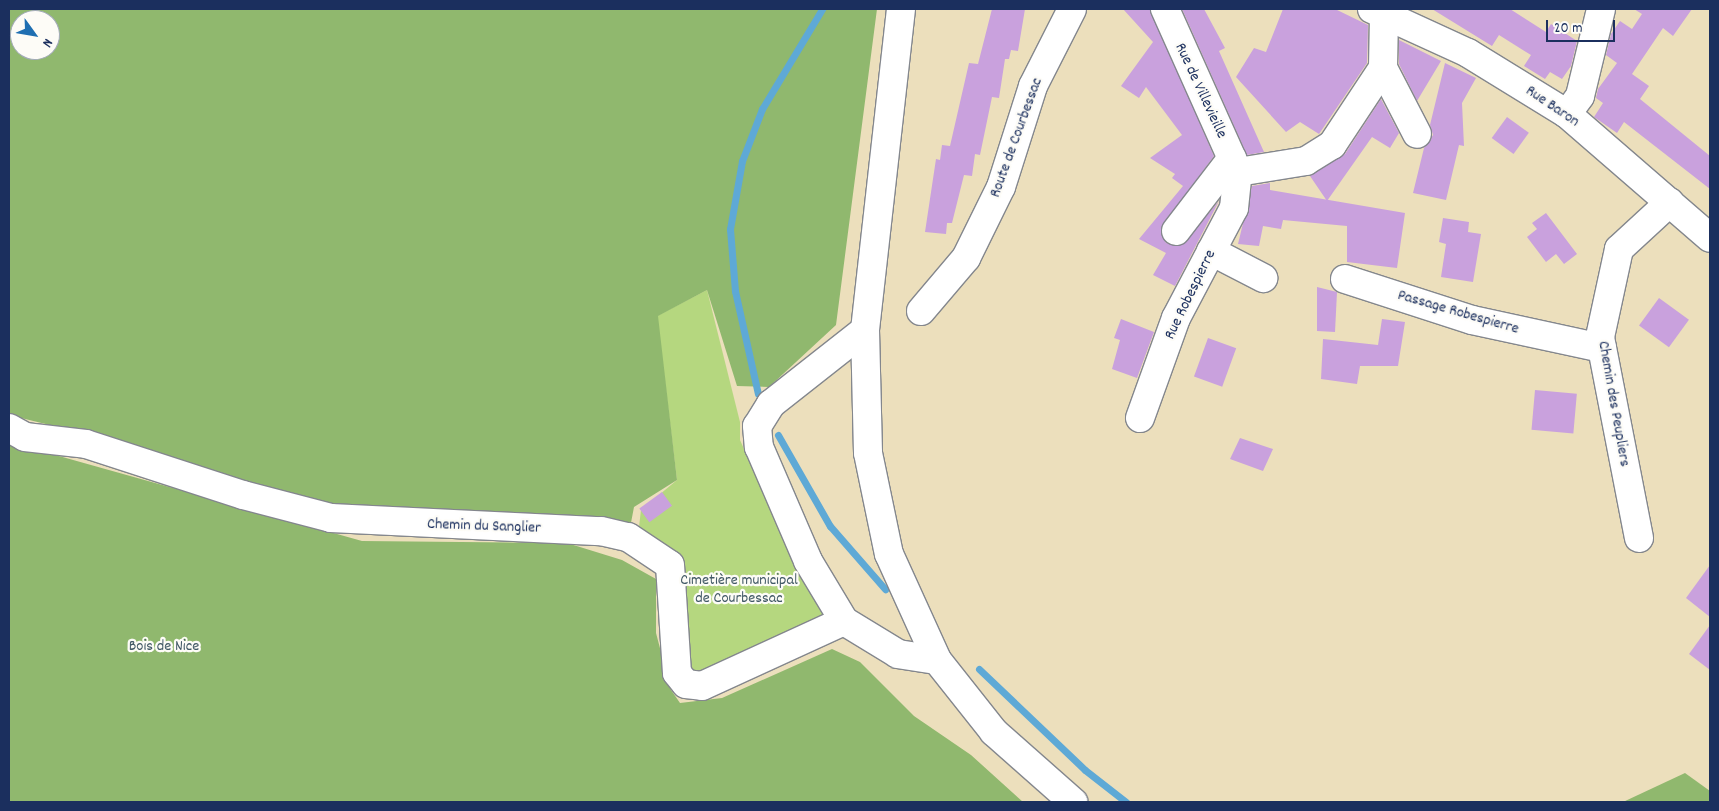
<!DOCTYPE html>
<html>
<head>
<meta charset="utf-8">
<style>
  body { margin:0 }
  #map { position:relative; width:1719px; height:811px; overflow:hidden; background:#ecdfbc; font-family:Dekko,sans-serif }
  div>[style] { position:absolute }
  .green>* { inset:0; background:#b5d77f }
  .forest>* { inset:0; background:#90b86e }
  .stream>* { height:7px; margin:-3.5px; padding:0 3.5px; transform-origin:3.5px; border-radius:3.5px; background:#5ea9d6 }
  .building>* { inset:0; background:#c9a1dd; transform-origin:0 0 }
  .roads { filter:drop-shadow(1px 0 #84878d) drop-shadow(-1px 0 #84878d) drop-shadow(0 1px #84878d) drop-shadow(0 -1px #84878d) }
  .minor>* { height:28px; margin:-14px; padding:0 14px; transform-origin:14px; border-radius:14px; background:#fff }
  span { translate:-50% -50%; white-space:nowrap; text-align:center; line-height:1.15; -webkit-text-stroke:4.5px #fdfcf7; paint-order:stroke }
  .street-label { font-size:16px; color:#1b2f5e }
  .park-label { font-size:16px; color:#425966 }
  .frame { position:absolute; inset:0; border:10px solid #1b2f5e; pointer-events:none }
  .north { position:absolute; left:10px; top:10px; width:50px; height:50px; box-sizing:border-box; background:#fdfcf7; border:1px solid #a3aaba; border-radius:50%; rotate:122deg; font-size:14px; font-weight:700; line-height:20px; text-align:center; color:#1b2f5e }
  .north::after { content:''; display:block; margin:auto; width:18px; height:22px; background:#1f6fb2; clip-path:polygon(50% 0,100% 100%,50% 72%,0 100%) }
  .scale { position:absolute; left:1546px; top:20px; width:69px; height:22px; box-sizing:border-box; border:2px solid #1b2f5e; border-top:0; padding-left:6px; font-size:15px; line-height:18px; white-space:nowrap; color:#1b2f5e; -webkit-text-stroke:4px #fdfcf7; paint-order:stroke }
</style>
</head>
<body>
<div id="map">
  <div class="green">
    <i style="clip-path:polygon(707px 290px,740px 422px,740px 440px,798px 571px,828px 621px,700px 675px,685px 665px,674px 553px,638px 535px,641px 510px,677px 480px,657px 316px)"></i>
  </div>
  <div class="forest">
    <i style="clip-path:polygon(evenodd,9px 9px,877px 9px,836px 325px,769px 387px,737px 386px,707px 290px,658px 316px,677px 480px,634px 507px,630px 528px,381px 510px,275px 496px,70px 430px,9px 415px,9px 9px,20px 20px,50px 20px,50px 50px,20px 50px,20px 20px)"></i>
    <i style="clip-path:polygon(9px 442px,362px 541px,567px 543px,622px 560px,656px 579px,656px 633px,671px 690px,680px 703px,722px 698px,832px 649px,860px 662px,914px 716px,971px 755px,1023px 802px,9px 802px)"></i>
    <i style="clip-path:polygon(1685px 773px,1710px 791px,1710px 802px,1623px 802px)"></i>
  </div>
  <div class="stream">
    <i style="left:758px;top:394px;width:106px;rotate:-102.6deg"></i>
    <i style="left:735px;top:291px;width:62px;rotate:-94.6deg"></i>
    <i style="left:730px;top:229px;width:69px;rotate:-80deg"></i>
    <i style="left:742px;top:161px;width:56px;rotate:-69deg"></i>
    <i style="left:762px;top:109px;width:117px;rotate:-59deg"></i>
    <i style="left:778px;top:435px;width:105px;rotate:60.3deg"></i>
    <i style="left:830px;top:526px;width:84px;rotate:48.9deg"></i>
    <i style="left:979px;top:669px;width:146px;rotate:43.6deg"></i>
    <i style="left:1085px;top:770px;width:52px;rotate:38deg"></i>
  </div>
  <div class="building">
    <i style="clip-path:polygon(992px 9px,1025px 9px,1018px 51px,1011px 50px,1009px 59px,1005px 59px,999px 98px,992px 97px,980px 155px,975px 154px,972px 176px,964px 175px,952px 223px,947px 223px,946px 234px,925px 232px,936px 159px,940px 160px,942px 145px,950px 146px,969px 63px,978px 64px)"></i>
    <i style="clip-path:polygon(1123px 9px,1150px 9px,1214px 156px,1161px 228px,1166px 243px,1182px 245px,1219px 201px,1175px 286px,1153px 275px,1166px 253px,1139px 239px,1183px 186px,1172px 178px,1175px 174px,1150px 158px,1182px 135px,1146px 87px,1139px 98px,1121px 86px,1153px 42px)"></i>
    <i style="clip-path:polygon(1182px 9px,1204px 9px,1225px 48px,1219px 51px,1264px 152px,1247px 155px)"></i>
    <i style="clip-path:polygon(1283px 9px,1335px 9px,1368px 25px,1367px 63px,1319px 134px,1300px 122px,1286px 132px,1236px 77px,1254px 48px,1266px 52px)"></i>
    <i style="clip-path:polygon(1432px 9px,1510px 9px,1546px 32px,1551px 24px,1577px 41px,1571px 66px,1562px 79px,1550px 72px,1545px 79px,1524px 66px,1531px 55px,1499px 35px,1492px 46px)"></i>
    <i style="clip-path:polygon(1634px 9px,1692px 9px,1673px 36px,1663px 28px,1632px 74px,1649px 86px,1640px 99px,1710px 156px,1710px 189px,1624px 122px,1617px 133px,1594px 117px,1603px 103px,1596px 98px,1598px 89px,1617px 63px,1606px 55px,1611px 34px,1620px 21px,1632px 29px,1642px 14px)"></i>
    <i style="clip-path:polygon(1399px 40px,1441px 61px,1417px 101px,1399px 64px)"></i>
    <i style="clip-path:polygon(1445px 63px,1476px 78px,1462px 103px,1464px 146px,1459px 145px,1446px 200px,1413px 193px,1424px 148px,1433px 135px,1430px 125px)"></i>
    <i style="clip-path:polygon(1381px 99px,1399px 133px,1390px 148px,1372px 137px,1327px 201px,1310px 176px,1345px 154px)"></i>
    <i style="left:1507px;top:117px;width:27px;height:26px;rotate:36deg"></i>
    <i style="clip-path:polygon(1270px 183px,1270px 190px,1405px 213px,1397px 268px,1347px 262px,1347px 226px,1283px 220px,1281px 229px,1263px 226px,1259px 246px,1238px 244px,1252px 186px)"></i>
    <i style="clip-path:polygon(1546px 213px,1577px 254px,1564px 264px,1556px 254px,1546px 262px,1527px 237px,1537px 229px,1532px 223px)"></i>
    <i style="clip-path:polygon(1443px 218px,1469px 222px,1468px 232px,1481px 234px,1473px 282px,1441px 277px,1446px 244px,1439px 242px)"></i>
    <i style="clip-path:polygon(1317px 287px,1337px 292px,1335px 332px,1317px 331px)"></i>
    <i style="left:1659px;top:298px;width:37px;height:34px;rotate:36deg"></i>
    <i style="clip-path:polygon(1121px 319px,1154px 332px,1137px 378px,1112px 369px,1120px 340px,1114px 338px)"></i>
    <i style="clip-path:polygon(1382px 319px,1405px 322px,1398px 366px,1360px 366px,1357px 384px,1321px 379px,1323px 339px,1378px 345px)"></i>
    <i style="left:1208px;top:338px;width:30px;height:41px;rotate:20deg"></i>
    <i style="left:1535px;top:390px;width:42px;height:40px;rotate:5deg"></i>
    <i style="clip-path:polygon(1240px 438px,1273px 449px,1263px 471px,1230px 459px)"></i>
    <i style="left:662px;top:492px;width:17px;height:28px;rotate:54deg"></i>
    <i style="clip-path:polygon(1710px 565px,1710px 617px,1686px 598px)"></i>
    <i style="clip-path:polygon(1710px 625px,1710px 670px,1689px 654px)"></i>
  </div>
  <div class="roads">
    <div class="minor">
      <i style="left:901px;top:9px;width:323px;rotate:96.4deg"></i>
      <i style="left:865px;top:330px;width:123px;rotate:88.6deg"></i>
      <i style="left:868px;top:453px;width:103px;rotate:78.3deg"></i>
      <i style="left:889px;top:554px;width:116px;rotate:65.6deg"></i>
      <i style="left:937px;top:660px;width:92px;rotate:51.6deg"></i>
      <i style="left:994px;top:732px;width:106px;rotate:41.5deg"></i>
      <i style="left:1372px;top:9px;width:106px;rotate:24.6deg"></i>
      <i style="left:1468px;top:53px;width:116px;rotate:31.6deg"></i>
      <i style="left:1567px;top:114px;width:189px;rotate:40.9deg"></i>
      <i style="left:1383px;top:68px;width:74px;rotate:62.7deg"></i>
      <i style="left:1567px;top:114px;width:22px;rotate:-54deg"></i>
      <i style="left:1580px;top:96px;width:89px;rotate:-76.4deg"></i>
      <i style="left:1238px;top:172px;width:69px;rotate:-9.2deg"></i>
      <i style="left:1306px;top:161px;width:31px;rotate:-32deg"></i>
      <i style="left:1332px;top:145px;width:92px;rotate:-56.5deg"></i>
      <i style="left:1383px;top:68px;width:54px;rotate:-88.9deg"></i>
      <i style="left:1384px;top:14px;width:6px;rotate:-51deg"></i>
      <i style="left:1176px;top:231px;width:92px;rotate:-52.5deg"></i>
      <i style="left:1211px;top:251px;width:59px;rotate:27.4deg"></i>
      <i style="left:1345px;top:279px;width:133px;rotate:17.9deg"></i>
      <i style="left:1472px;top:320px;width:133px;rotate:12.2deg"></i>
      <i style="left:921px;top:311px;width:70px;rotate:-49.7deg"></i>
      <i style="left:966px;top:258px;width:79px;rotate:-63.8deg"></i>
      <i style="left:1001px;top:187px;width:106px;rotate:-72.4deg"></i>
      <i style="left:1033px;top:86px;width:86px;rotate:-63.1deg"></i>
      <i style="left:865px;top:330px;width:120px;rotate:141.8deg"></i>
      <i style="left:771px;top:404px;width:26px;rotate:122deg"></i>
      <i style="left:757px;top:426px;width:21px;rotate:85deg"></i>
      <i style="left:759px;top:447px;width:124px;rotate:66.7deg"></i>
      <i style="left:808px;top:561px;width:70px;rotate:59deg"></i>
      <i style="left:844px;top:621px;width:63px;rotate:31.4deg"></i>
      <i style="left:898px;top:654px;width:39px;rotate:9deg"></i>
      <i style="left:1140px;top:418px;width:106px;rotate:-70.2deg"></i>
      <i style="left:1176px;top:318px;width:124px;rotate:-62.2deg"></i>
      <i style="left:1234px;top:208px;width:36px;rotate:-84deg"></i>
      <i style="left:1238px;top:172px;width:179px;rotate:-114.1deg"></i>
      <i style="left:9px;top:428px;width:18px;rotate:29deg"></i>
      <i style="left:25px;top:437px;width:61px;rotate:6.5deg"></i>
      <i style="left:86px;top:444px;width:165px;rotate:18deg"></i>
      <i style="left:243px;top:495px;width:91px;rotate:14.6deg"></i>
      <i style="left:331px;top:518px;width:270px;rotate:2.8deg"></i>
      <i style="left:601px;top:531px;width:28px;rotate:13deg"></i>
      <i style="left:628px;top:537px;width:50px;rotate:33.7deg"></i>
      <i style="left:670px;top:565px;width:108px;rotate:86.3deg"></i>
      <i style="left:677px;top:673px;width:14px;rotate:51deg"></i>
      <i style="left:686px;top:684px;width:16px;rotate:7deg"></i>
      <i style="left:702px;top:686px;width:156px;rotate:-24.6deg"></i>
      <i style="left:1639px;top:538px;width:205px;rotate:-101deg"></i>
      <i style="left:1600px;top:337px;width:90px;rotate:-77.8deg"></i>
      <i style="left:1619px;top:249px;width:69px;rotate:-42.7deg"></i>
    </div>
  </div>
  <div class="street-label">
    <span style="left:1200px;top:91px;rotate:65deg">Rue de Villevieille</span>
    <span style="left:1552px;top:107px;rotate:34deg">Rue Baron</span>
    <span style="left:1017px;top:138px;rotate:-70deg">Route de Courbessac</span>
    <span style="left:1191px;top:295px;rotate:-64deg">Rue Robespierre</span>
    <span style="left:1458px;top:313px;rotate:16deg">Passage Robespierre</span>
    <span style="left:1613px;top:404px;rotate:80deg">Chemin des Peupliers</span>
    <span style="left:484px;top:527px;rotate:2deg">Chemin du Sanglier</span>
  </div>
  <div class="park-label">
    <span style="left:739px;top:590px">Cimetière municipal<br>de Courbessac</span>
    <span style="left:164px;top:647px">Bois de Nice</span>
  </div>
  <div class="frame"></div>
  <div class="north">N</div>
  <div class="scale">20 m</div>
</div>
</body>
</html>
